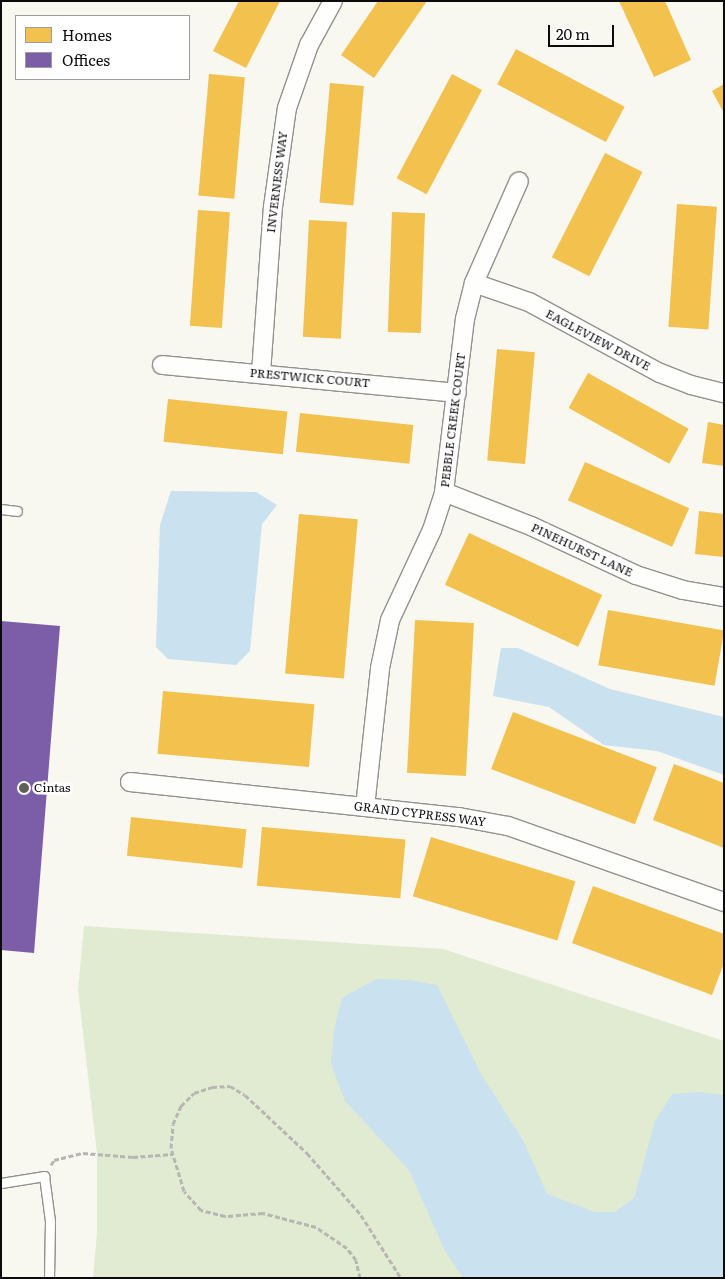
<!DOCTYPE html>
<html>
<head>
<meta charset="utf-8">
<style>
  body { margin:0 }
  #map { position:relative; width:725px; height:1279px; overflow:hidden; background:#f8f7f0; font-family:Literata,serif }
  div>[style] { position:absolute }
  .green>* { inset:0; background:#e1ebd2 }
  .water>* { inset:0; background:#cae1ef }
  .homes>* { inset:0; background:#f2c14e; transform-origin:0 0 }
  .offices>* { inset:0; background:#7b5ea7 }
  .path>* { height:3px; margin-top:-1.5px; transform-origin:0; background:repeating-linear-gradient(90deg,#b7b6b5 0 5px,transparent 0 7.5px) }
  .roads { filter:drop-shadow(1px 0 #92918e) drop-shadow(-1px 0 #92918e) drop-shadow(0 1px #92918e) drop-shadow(0 -1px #92918e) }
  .service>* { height:9px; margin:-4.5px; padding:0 4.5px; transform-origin:4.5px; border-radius:4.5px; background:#fefefd }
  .minor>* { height:18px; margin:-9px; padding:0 9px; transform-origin:9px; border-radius:9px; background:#fefefd }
  .dots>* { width:14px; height:14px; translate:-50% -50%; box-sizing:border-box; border:2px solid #fff; border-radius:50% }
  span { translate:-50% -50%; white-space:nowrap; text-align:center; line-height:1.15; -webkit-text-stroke:5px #fff; paint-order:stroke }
  .street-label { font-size:12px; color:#0b0b0b }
  .poi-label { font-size:12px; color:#0b0b0b }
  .left { translate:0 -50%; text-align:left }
  .frame { position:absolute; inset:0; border:2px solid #0b0b0b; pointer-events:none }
  .legend { position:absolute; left:15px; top:15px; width:175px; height:65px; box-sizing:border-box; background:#fff; border:1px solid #9d9d9d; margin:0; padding:6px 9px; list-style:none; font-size:15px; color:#0b0b0b }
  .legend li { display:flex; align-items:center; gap:10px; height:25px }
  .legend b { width:25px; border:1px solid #9d9d9d }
  .scale { position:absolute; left:548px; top:25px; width:66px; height:22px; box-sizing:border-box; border:2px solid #0b0b0b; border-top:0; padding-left:6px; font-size:15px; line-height:18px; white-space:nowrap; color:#0b0b0b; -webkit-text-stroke:4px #fff; paint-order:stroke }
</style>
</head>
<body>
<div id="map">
  <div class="green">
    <i style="clip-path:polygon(84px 926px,443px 949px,724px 1041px,724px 1278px,93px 1278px,97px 1233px,97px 1153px,78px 990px)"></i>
  </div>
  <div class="water">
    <i style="clip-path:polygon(171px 491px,256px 492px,277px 505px,262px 524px,250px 651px,236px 665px,168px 659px,156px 647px,160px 525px)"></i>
    <i style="clip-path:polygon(501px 648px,518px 648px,610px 689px,724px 717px,724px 775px,657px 751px,604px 745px,549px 707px,493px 696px)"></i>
    <i style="clip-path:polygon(376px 979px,410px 980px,437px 985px,481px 1074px,523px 1140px,547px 1194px,595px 1212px,615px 1212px,634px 1198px,655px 1121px,672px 1094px,699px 1092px,723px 1095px,724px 1278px,463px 1278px,444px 1249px,409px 1170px,345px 1101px,331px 1064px,334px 1030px,342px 998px)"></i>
  </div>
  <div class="homes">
    <i style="clip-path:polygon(239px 1px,280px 1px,246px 68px,213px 51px)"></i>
    <i style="clip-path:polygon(378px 1px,427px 1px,374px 78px,341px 55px)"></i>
    <i style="clip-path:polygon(619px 1px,665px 1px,691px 60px,654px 77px)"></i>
    <i style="left:516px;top:49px;width:123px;height:40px;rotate:28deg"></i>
    <i style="left:209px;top:74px;width:36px;height:122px;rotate:5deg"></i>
    <i style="left:452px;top:74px;width:34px;height:118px;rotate:28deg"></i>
    <i style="left:330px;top:83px;width:34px;height:120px;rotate:5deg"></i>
    <i style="clip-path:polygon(724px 84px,724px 113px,712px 91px)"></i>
    <i style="left:605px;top:153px;width:42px;height:117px;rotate:27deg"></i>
    <i style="left:677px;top:204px;width:40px;height:123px;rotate:4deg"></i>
    <i style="left:198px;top:210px;width:32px;height:116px;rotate:4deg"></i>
    <i style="left:392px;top:212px;width:33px;height:120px;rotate:2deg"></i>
    <i style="left:309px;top:220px;width:38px;height:117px;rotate:3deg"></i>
    <i style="left:497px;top:349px;width:38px;height:112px;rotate:5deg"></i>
    <i style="left:588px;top:373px;width:115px;height:40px;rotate:29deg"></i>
    <i style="left:168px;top:399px;width:120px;height:43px;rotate:6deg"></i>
    <i style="left:300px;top:413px;width:114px;height:39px;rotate:6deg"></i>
    <i style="clip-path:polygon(708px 422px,724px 425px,724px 466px,702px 463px)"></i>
    <i style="left:585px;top:462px;width:114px;height:42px;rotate:24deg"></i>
    <i style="clip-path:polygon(699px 511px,724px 514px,724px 557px,695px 554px)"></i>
    <i style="left:299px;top:514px;width:59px;height:160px;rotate:5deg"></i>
    <i style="left:469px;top:533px;width:147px;height:57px;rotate:25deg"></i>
    <i style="left:608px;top:610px;width:118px;height:56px;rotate:10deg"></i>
    <i style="left:415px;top:620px;width:59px;height:153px;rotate:3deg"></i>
    <i style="left:163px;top:691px;width:152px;height:63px;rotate:5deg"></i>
    <i style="left:513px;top:712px;width:154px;height:61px;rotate:21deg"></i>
    <i style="clip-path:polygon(674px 764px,724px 783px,724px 848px,653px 820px)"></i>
    <i style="left:131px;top:817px;width:116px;height:39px;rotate:6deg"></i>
    <i style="left:262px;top:827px;width:144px;height:59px;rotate:5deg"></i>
    <i style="left:431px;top:837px;width:151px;height:62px;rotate:17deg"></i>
    <i style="clip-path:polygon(593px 886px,724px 934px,724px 963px,712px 995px,572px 943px)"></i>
  </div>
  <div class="offices">
    <i style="clip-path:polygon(1px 621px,60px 626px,34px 953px,1px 950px)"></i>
  </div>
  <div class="path">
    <i style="left:51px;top:1165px;width:6px;rotate:-59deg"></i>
    <i style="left:54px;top:1160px;width:30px;rotate:-14deg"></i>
    <i style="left:83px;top:1153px;width:50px;rotate:4.6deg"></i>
    <i style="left:133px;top:1157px;width:40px;rotate:-4.3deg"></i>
    <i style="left:360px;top:1278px;width:18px;rotate:-103deg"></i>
    <i style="left:356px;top:1260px;width:15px;rotate:-127deg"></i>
    <i style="left:347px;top:1248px;width:37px;rotate:-146deg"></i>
    <i style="left:316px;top:1227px;width:55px;rotate:-165.2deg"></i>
    <i style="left:263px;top:1213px;width:38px;rotate:175deg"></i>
    <i style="left:225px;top:1216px;width:25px;rotate:-166deg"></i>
    <i style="left:201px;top:1210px;width:25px;rotate:-132deg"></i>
    <i style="left:184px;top:1191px;width:45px;rotate:-106.8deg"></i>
    <i style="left:171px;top:1148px;width:24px;rotate:-85deg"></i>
    <i style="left:173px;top:1124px;width:20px;rotate:-66deg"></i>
    <i style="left:181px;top:1106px;width:18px;rotate:-45deg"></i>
    <i style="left:194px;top:1093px;width:19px;rotate:-18deg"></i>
    <i style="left:212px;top:1087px;width:18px;rotate:-3deg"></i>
    <i style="left:230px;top:1086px;width:17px;rotate:31deg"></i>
    <i style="left:245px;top:1095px;width:85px;rotate:43.1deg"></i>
    <i style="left:307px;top:1153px;width:82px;rotate:48.9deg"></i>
    <i style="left:361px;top:1215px;width:75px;rotate:57.6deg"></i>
  </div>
  <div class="roads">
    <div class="service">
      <i style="left:1px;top:509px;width:16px;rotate:7deg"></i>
      <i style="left:1px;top:1183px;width:44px;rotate:-9.2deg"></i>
      <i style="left:44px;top:1176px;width:45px;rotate:82.4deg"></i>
      <i style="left:50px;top:1221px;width:57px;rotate:91deg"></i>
    </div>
    <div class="minor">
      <i style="left:474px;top:283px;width:58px;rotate:19.1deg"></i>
      <i style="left:529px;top:302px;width:149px;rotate:28.5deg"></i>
      <i style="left:660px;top:373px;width:33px;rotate:21deg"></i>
      <i style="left:691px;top:385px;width:34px;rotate:14deg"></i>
      <i style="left:162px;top:365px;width:296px;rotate:5.4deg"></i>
      <i style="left:261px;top:373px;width:166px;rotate:-85.9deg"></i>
      <i style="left:273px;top:207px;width:100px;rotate:-82deg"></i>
      <i style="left:287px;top:108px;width:67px;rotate:-70.8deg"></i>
      <i style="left:309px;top:45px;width:50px;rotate:-61.4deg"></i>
      <i style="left:444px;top:492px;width:93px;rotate:21.3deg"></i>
      <i style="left:531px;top:526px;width:116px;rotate:25deg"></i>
      <i style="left:636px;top:575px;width:49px;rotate:17.7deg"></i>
      <i style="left:683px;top:590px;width:42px;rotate:9.7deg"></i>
      <i style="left:130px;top:782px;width:331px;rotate:6.1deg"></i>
      <i style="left:459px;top:817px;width:50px;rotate:10.4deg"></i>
      <i style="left:508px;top:826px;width:229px;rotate:19.4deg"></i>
      <i style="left:365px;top:807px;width:140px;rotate:-83.8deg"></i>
      <i style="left:380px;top:668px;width:49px;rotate:-78.2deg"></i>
      <i style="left:390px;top:620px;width:99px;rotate:-65deg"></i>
      <i style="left:432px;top:530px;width:40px;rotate:-72deg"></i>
      <i style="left:444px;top:492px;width:174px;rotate:-83.1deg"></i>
      <i style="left:465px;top:319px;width:37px;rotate:-76deg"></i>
      <i style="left:474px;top:283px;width:111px;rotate:-66.2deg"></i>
    </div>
  </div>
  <div class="dots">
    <i style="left:24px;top:788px;background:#5e5e5b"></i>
  </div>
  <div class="street-label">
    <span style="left:277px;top:182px;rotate:-83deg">INVERNESS WAY</span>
    <span style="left:598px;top:340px;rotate:28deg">EAGLEVIEW DRIVE</span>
    <span style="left:310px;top:378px;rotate:5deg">PRESTWICK COURT</span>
    <span style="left:453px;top:420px;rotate:-83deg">PEBBLE CREEK COURT</span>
    <span style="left:582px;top:550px;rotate:25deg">PINEHURST LANE</span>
    <span style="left:420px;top:814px;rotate:7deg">GRAND CYPRESS WAY</span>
  </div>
  <div class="poi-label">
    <span class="left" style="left:34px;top:788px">Cintas</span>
  </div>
  <div class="frame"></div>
  <ul class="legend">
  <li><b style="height:14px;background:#f2c14e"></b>Homes</li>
  <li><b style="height:14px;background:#7b5ea7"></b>Offices</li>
  </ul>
  <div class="scale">20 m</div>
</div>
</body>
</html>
